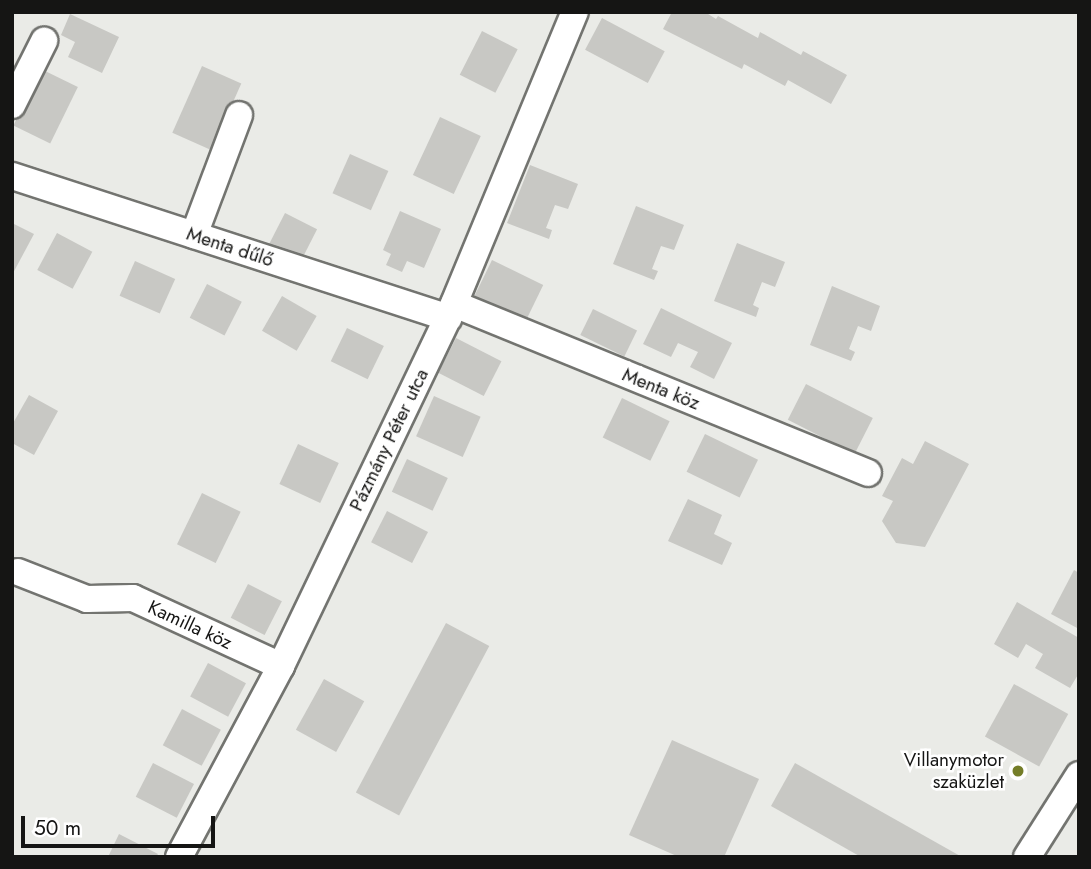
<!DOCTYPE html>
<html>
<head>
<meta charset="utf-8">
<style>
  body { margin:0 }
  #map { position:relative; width:1091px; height:869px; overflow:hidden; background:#eaebe7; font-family:Jost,sans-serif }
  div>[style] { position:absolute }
  .building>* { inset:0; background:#c8c8c4; transform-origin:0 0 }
  .roads { filter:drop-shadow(2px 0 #737470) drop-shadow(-2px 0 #737470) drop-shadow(0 2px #737470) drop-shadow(0 -2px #737470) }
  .minor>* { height:26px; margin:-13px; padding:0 13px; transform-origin:13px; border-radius:13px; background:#fff }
  .dots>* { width:19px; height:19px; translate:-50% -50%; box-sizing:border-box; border:4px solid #fff; border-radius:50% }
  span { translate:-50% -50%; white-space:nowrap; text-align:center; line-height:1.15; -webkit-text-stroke:5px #fff; paint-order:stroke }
  .street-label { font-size:19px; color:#151514 }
  .poi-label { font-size:19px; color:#151514 }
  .right { translate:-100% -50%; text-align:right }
  .frame { position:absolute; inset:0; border:14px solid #151514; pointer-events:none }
  .scale { position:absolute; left:21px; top:816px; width:194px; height:32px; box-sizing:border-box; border:4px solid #151514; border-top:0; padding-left:9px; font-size:21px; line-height:24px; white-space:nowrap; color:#151514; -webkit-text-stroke:5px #fff; paint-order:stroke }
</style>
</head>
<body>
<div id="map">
  <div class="building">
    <i style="clip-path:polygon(672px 12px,705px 12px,716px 19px,718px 16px,758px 38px,760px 32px,801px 55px,803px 51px,847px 75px,831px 104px,788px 80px,785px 86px,744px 64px,742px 69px,663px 29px)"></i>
    <i style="clip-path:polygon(70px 14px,119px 37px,102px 73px,68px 57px,75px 42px,61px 35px)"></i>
    <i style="left:602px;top:18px;width:71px;height:36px;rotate:28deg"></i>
    <i style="left:482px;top:31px;width:40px;height:49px;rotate:27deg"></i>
    <i style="left:202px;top:66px;width:43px;height:73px;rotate:24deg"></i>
    <i style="left:41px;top:69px;width:41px;height:63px;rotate:26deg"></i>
    <i style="left:440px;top:117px;width:45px;height:64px;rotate:25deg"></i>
    <i style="left:350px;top:154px;width:42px;height:43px;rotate:24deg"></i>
    <i style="clip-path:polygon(530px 165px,578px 184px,568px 209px,555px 205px,546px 228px,552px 230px,549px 239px,507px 223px)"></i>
    <i style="clip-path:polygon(636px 206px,684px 225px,674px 250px,661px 246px,652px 269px,658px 271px,654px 280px,613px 264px)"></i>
    <i style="clip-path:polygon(400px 211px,441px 229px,424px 268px,407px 261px,402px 272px,386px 265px,391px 254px,383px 250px)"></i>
    <i style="left:285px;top:213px;width:36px;height:38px;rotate:27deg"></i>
    <i style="clip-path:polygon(12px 223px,34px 234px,12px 275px)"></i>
    <i style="left:57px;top:233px;width:40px;height:42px;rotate:28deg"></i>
    <i style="clip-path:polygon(737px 243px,785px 262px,775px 287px,762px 282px,753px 305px,759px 308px,756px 317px,714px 301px)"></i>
    <i style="left:492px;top:260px;width:57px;height:40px;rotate:26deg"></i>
    <i style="left:135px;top:261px;width:44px;height:38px;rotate:24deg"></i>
    <i style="left:207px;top:284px;width:39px;height:38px;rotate:27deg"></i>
    <i style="clip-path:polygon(832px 286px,880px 306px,871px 331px,858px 326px,849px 349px,855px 352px,851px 361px,810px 345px)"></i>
    <i style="left:282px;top:296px;width:40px;height:40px;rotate:30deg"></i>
    <i style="clip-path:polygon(661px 308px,732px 343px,714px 379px,690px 367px,698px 352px,678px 343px,671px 357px,643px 344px)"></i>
    <i style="left:593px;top:309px;width:49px;height:29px;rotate:26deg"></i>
    <i style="left:347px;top:328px;width:41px;height:37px;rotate:26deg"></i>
    <i style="left:456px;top:338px;width:51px;height:39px;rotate:27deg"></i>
    <i style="left:806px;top:384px;width:75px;height:40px;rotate:27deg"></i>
    <i style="clip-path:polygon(29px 395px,58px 411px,34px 455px,12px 443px,12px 425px)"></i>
    <i style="left:434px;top:396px;width:51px;height:44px;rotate:24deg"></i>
    <i style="left:622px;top:398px;width:53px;height:44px;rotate:26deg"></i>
    <i style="left:705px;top:434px;width:59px;height:42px;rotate:26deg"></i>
    <i style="clip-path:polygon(925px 441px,969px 464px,925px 547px,896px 543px,882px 521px,893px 501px,882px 496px,902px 458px,913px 464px)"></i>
    <i style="left:298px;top:444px;width:45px;height:44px;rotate:25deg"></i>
    <i style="left:407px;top:459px;width:45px;height:36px;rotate:25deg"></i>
    <i style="left:202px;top:493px;width:43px;height:57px;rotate:26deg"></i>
    <i style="clip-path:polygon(688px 499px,722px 515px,714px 534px,732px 543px,722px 565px,668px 541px)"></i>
    <i style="left:387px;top:511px;width:46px;height:35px;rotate:27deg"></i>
    <i style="clip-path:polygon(1074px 570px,1079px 573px,1079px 629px,1051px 614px)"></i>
    <i style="left:248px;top:584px;width:38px;height:38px;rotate:27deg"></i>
    <i style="clip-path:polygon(1017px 602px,1079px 638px,1079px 673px,1070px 688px,1035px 668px,1043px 654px,1026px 644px,1018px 658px,994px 644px)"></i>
    <i style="left:446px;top:623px;width:49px;height:192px;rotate:28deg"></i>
    <i style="left:208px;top:663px;width:43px;height:38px;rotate:28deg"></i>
    <i style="left:324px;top:679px;width:46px;height:58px;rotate:29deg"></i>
    <i style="left:1014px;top:684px;width:62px;height:60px;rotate:29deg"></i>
    <i style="left:182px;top:709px;width:44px;height:41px;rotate:28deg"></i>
    <i style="clip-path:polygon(672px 740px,759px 779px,724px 857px,679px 857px,629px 835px)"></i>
    <i style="left:153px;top:763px;width:46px;height:38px;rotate:27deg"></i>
    <i style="clip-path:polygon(795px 763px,962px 857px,861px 857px,771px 806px)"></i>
    <i style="clip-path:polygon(119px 834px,158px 854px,156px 857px,108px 857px)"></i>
  </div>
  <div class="roads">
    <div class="minor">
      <i style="left:12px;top:105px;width:72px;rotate:-63.4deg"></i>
      <i style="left:12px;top:176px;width:459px;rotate:18deg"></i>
      <i style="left:194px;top:235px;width:128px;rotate:-69.4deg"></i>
      <i style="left:454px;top:304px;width:447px;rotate:22.2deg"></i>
      <i style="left:18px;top:572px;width:74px;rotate:21.4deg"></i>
      <i style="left:87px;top:599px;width:46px;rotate:-1.2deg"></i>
      <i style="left:133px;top:598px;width:163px;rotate:24.7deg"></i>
      <i style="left:179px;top:857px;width:217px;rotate:-61.9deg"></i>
      <i style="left:281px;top:666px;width:386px;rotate:-64.4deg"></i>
      <i style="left:448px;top:318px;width:331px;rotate:-67.5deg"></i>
      <i style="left:1027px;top:857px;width:97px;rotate:-57.6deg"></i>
    </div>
  </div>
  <div class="dots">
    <i style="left:1018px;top:771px;background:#747d28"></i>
  </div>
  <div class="street-label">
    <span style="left:230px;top:247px;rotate:18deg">Menta dűlő</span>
    <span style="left:661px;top:389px;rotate:22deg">Menta köz</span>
    <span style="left:389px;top:440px;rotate:-64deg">Pázmány Péter utca</span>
    <span style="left:190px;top:625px;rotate:25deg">Kamilla köz</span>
  </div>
  <div class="poi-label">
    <span class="right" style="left:1004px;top:771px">Villanymotor<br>szaküzlet</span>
  </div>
  <div class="frame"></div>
  <div class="scale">50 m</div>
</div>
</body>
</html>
